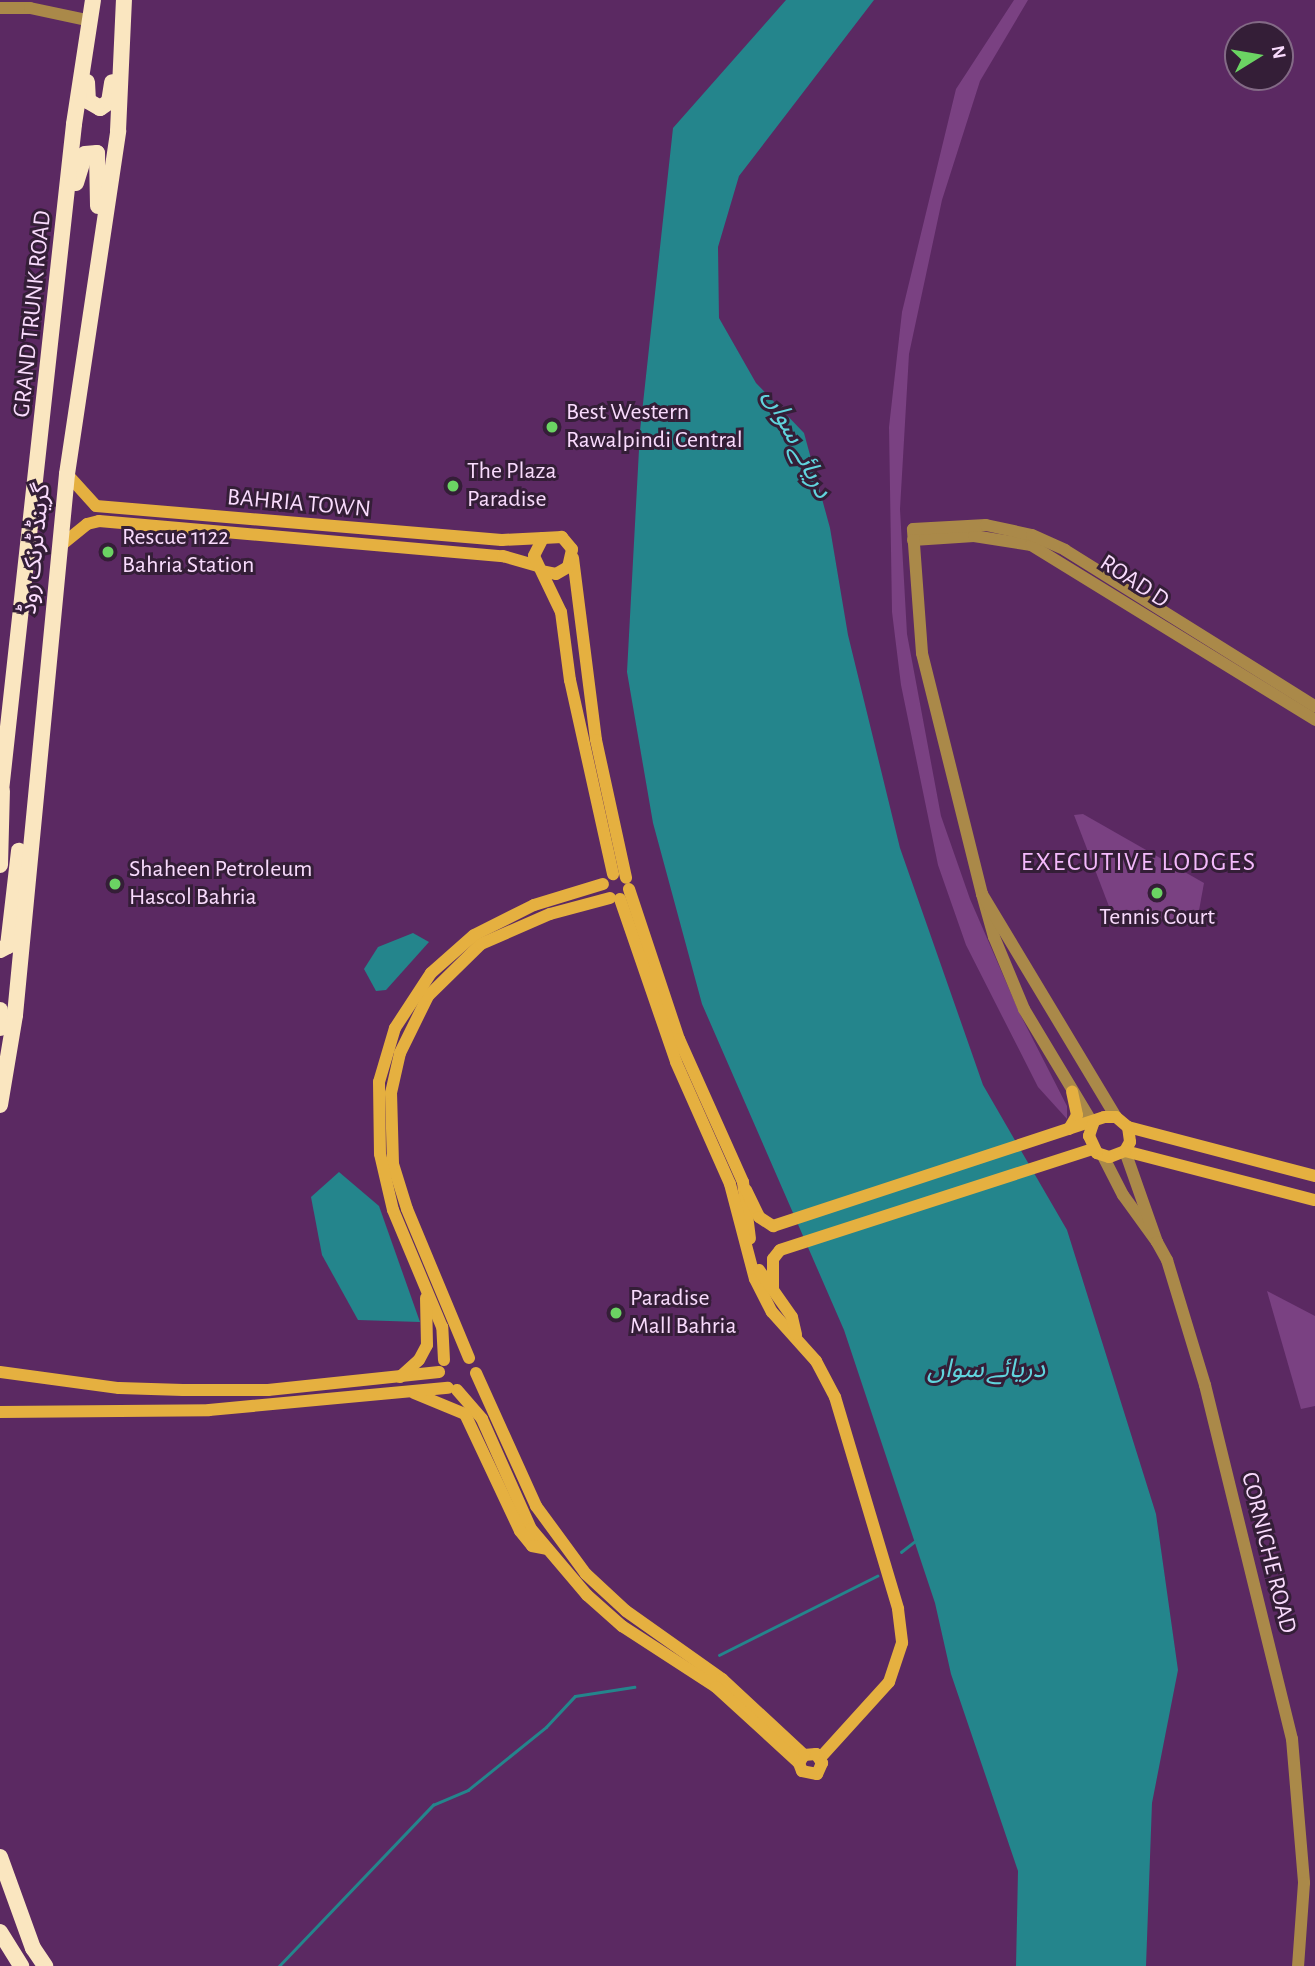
<!DOCTYPE html>
<html>
<head>
<meta charset="utf-8">
<style>
  body { margin:0 }
  #map { position:relative; width:1315px; height:1966px; overflow:hidden; background:#5b2962; font-family:"Alegreya Sans","Noto Sans Arabic",sans-serif }
  div>[style] { position:absolute }
  .green>* { inset:0; background:#7a4182 }
  .water>* { inset:0; background:#24858c }
  .stream>* { height:2.5px; margin:-1.25px; padding:0 1.25px; transform-origin:1.25px; border-radius:1.25px; background:#24858c }
  .tertiary>* { height:12px; margin:-6px; padding:0 6px; transform-origin:6px; border-radius:6px; background:#aa8949 }
  .secondary>* { height:12px; margin:-6px; padding:0 6px; transform-origin:6px; border-radius:6px; background:#e5b040 }
  .trunk>* { height:16px; margin:-8px; padding:0 8px; transform-origin:8px; border-radius:8px; background:#fae6c0 }
  .dots>* { width:19px; height:19px; translate:-50% -50%; box-sizing:border-box; border:4px solid #341e37; border-radius:50% }
  span { translate:-50% -50%; white-space:nowrap; text-align:center; line-height:1.15; -webkit-text-stroke:6px #341e37; paint-order:stroke }
  .street-label { font-size:24px; color:#f9dbfd }
  .poi-label { font-size:24px; color:#f9dbfd }
  .left { translate:0 -50%; text-align:left }
  .water-label { font-size:26px; color:#61d4dd; font-style:italic }
  .neighbourhood-label { font-size:26px; color:#f4bafc; letter-spacing:2px }
  .north { position:absolute; left:1224px; top:21px; width:70px; height:70px; box-sizing:border-box; background:#341e37; border:2px solid #836a86; border-radius:50%; rotate:79deg; font-size:19px; font-weight:700; line-height:28px; text-align:center; color:#f9dbfd }
  .north::after { content:''; display:block; margin:auto; width:24px; height:32px; background:#6bd363; clip-path:polygon(50% 0,100% 100%,50% 72%,0 100%) }
</style>
</head>
<body>
<div id="map">
  <div class="green">
    <i style="clip-path:polygon(1014px 0,1028px 0,980px 81px,942px 200px,909px 354px,900px 509px,907px 634px,941px 816px,970px 899px,1020px 1014px,1067px 1106px,1067px 1119px,1038px 1087px,966px 945px,938px 865px,901px 685px,892px 612px,889px 427px,902px 312px,956px 89px)"></i>
    <i style="clip-path:polygon(1083px 814px,1204px 883px,1196px 927px,1110px 909px,1074px 815px)"></i>
    <i style="clip-path:polygon(1267px 1291px,1315px 1316px,1315px 1406px,1301px 1409px)"></i>
  </div>
  <div class="water">
    <i style="clip-path:polygon(786px 0,874px 0,739px 176px,718px 247px,719px 318px,756px 383px,804px 433px,830px 528px,848px 635px,900px 848px,983px 1085px,1067px 1230px,1156px 1514px,1178px 1670px,1152px 1803px,1146px 1966px,1016px 1966px,1018px 1871px,951px 1674px,935px 1603px,844px 1330px,702px 1004px,653px 823px,627px 672px,640px 431px,673px 128px)"></i>
    <i style="clip-path:polygon(413px 933px,429px 942px,386px 990px,376px 991px,364px 969px,378px 947px)"></i>
    <i style="clip-path:polygon(339px 1172px,379px 1206px,420px 1322px,358px 1320px,322px 1255px,311px 1197px)"></i>
  </div>
  <div class="stream">
    <i style="left:901px;top:1552px;width:18px;rotate:-38deg"></i>
    <i style="left:719px;top:1655px;width:177px;rotate:-26.6deg"></i>
    <i style="left:279px;top:1966px;width:223px;rotate:-46.3deg"></i>
    <i style="left:433px;top:1805px;width:38px;rotate:-23deg"></i>
    <i style="left:468px;top:1790px;width:100px;rotate:-38.9deg"></i>
    <i style="left:546px;top:1727px;width:42px;rotate:-46.9deg"></i>
    <i style="left:575px;top:1696px;width:60px;rotate:-8.7deg"></i>
  </div>
  <div class="tertiary">
    <i style="left:0;top:8px;width:30px"></i>
    <i style="left:30px;top:8px;width:62px;rotate:12deg"></i>
    <i style="left:913px;top:540px;width:61px;rotate:-3.8deg"></i>
    <i style="left:974px;top:536px;width:58px;rotate:9deg"></i>
    <i style="left:1031px;top:545px;width:334px;rotate:31.6deg"></i>
    <i style="left:982px;top:894px;width:248px;rotate:-104deg"></i>
    <i style="left:922px;top:653px;width:124px;rotate:-94.2deg"></i>
    <i style="left:913px;top:529px;width:73px;rotate:-3.1deg"></i>
    <i style="left:986px;top:525px;width:47px;rotate:12.3deg"></i>
    <i style="left:1032px;top:535px;width:36px;rotate:24deg"></i>
    <i style="left:1065px;top:550px;width:295px;rotate:32deg"></i>
    <i style="left:1093px;top:1124px;width:134px;rotate:-121deg"></i>
    <i style="left:1024px;top:1009px;width:78px;rotate:-112.6deg"></i>
    <i style="left:994px;top:937px;width:45px;rotate:-105.6deg"></i>
    <i style="left:982px;top:894px;width:260px;rotate:59deg"></i>
    <i style="left:1103px;top:1156px;width:44px;rotate:62.9deg"></i>
    <i style="left:1123px;top:1195px;width:58px;rotate:54.1deg"></i>
    <i style="left:1157px;top:1242px;width:96px;rotate:-109.4deg"></i>
    <i style="left:1157px;top:1242px;width:21px;rotate:61deg"></i>
    <i style="left:1167px;top:1260px;width:131px;rotate:73.1deg"></i>
    <i style="left:1205px;top:1385px;width:365px;rotate:76.2deg"></i>
    <i style="left:1292px;top:1739px;width:144px;rotate:85.2deg"></i>
    <i style="left:1304px;top:1883px;width:83px;rotate:94.1deg"></i>
  </div>
  <div class="secondary">
    <i style="left:67px;top:474px;width:43px;rotate:47.8deg"></i>
    <i style="left:96px;top:506px;width:407px;rotate:4.8deg"></i>
    <i style="left:502px;top:540px;width:41px;rotate:-2.8deg"></i>
    <i style="left:60px;top:546px;width:35px;rotate:-39deg"></i>
    <i style="left:87px;top:524px;width:12px;rotate:-14deg"></i>
    <i style="left:99px;top:521px;width:406px;rotate:5deg"></i>
    <i style="left:503px;top:556px;width:36px;rotate:16deg"></i>
    <i style="left:573px;top:558px;width:183px;rotate:82.8deg"></i>
    <i style="left:596px;top:740px;width:141px;rotate:77.7deg"></i>
    <i style="left:542px;top:571px;width:14px;rotate:12deg"></i>
    <i style="left:556px;top:574px;width:14px;rotate:-30deg"></i>
    <i style="left:568px;top:567px;width:18px;rotate:-77deg"></i>
    <i style="left:572px;top:549px;width:16px;rotate:-130deg"></i>
    <i style="left:562px;top:537px;width:19px;rotate:177deg"></i>
    <i style="left:543px;top:538px;width:20px;rotate:117deg"></i>
    <i style="left:534px;top:556px;width:62px;rotate:64.3deg"></i>
    <i style="left:561px;top:612px;width:69px;rotate:82.5deg"></i>
    <i style="left:570px;top:680px;width:199px;rotate:77.5deg"></i>
    <i style="left:629px;top:889px;width:158px;rotate:71.6deg"></i>
    <i style="left:679px;top:1039px;width:157px;rotate:65.9deg"></i>
    <i style="left:743px;top:1182px;width:57px;rotate:83deg"></i>
    <i style="left:620px;top:899px;width:172px;rotate:71deg"></i>
    <i style="left:676px;top:1062px;width:133px;rotate:66.1deg"></i>
    <i style="left:730px;top:1184px;width:98px;rotate:75.3deg"></i>
    <i style="left:755px;top:1279px;width:37px;rotate:63deg"></i>
    <i style="left:772px;top:1312px;width:66px;rotate:48.1deg"></i>
    <i style="left:816px;top:1361px;width:41px;rotate:62.2deg"></i>
    <i style="left:835px;top:1397px;width:221px;rotate:73.4deg"></i>
    <i style="left:898px;top:1609px;width:34px;rotate:83deg"></i>
    <i style="left:902px;top:1643px;width:41px;rotate:108.4deg"></i>
    <i style="left:889px;top:1682px;width:103px;rotate:132.2deg"></i>
    <i style="left:1128px;top:1127px;width:193px;rotate:14.7deg"></i>
    <i style="left:1069px;top:1129px;width:16px;rotate:-60deg"></i>
    <i style="left:1077px;top:1115px;width:24px;rotate:-102deg"></i>
    <i style="left:1125px;top:1151px;width:196px;rotate:14.5deg"></i>
    <i style="left:746px;top:1190px;width:30px;rotate:64deg"></i>
    <i style="left:759px;top:1217px;width:17px;rotate:33deg"></i>
    <i style="left:773px;top:1226px;width:348px;rotate:-18.2deg"></i>
    <i style="left:1104px;top:1117px;width:12px"></i>
    <i style="left:1116px;top:1117px;width:16px;rotate:40deg"></i>
    <i style="left:1128px;top:1127px;width:15px;rotate:82deg"></i>
    <i style="left:1130px;top:1142px;width:10px;rotate:119deg"></i>
    <i style="left:1125px;top:1151px;width:17px;rotate:159deg"></i>
    <i style="left:1109px;top:1157px;width:13px;rotate:-162deg"></i>
    <i style="left:1097px;top:1153px;width:19px;rotate:-115deg"></i>
    <i style="left:1089px;top:1136px;width:13px;rotate:-72deg"></i>
    <i style="left:759px;top:1270px;width:57px;rotate:54.9deg"></i>
    <i style="left:792px;top:1317px;width:18px;rotate:77deg"></i>
    <i style="left:773px;top:1289px;width:30px;rotate:-90deg"></i>
    <i style="left:773px;top:1259px;width:11px;rotate:-52deg"></i>
    <i style="left:780px;top:1250px;width:329px;rotate:-17.9deg"></i>
    <i style="left:469px;top:1358px;width:161px;rotate:-112.6deg"></i>
    <i style="left:407px;top:1209px;width:47px;rotate:-107.3deg"></i>
    <i style="left:393px;top:1164px;width:71px;rotate:-91.6deg"></i>
    <i style="left:391px;top:1093px;width:41px;rotate:-77.3deg"></i>
    <i style="left:400px;top:1053px;width:64px;rotate:-63.8deg"></i>
    <i style="left:428px;top:996px;width:74px;rotate:-44.5deg"></i>
    <i style="left:481px;top:944px;width:75px;rotate:-23.5deg"></i>
    <i style="left:550px;top:914px;width:62px;rotate:-14.9deg"></i>
    <i style="left:444px;top:1360px;width:33px;rotate:-93deg"></i>
    <i style="left:442px;top:1327px;width:127px;rotate:-112.7deg"></i>
    <i style="left:393px;top:1210px;width:57px;rotate:-103.1deg"></i>
    <i style="left:380px;top:1154px;width:72px;rotate:-90.8deg"></i>
    <i style="left:379px;top:1082px;width:56px;rotate:-73.5deg"></i>
    <i style="left:395px;top:1028px;width:66px;rotate:-56.8deg"></i>
    <i style="left:431px;top:973px;width:57px;rotate:-41.5deg"></i>
    <i style="left:474px;top:935px;width:67px;rotate:-26.6deg"></i>
    <i style="left:534px;top:905px;width:72px;rotate:-16.9deg"></i>
    <i style="left:0;top:1372px;width:120px;rotate:7.7deg"></i>
    <i style="left:119px;top:1388px;width:64px;rotate:1.8deg"></i>
    <i style="left:183px;top:1390px;width:85px"></i>
    <i style="left:268px;top:1390px;width:172px;rotate:-6deg"></i>
    <i style="left:476px;top:1373px;width:146px;rotate:65.7deg"></i>
    <i style="left:536px;top:1506px;width:84px;rotate:53.7deg"></i>
    <i style="left:586px;top:1574px;width:54px;rotate:42.8deg"></i>
    <i style="left:626px;top:1611px;width:118px;rotate:35.3deg"></i>
    <i style="left:722px;top:1679px;width:112px;rotate:42.8deg"></i>
    <i style="left:804px;top:1755px;width:12px;rotate:-5deg"></i>
    <i style="left:816px;top:1754px;width:11px;rotate:56deg"></i>
    <i style="left:822px;top:1763px;width:12px;rotate:114deg"></i>
    <i style="left:817px;top:1774px;width:15px;rotate:-169deg"></i>
    <i style="left:802px;top:1771px;width:9px;rotate:-111deg"></i>
    <i style="left:799px;top:1763px;width:9px;rotate:-58deg"></i>
    <i style="left:400px;top:1377px;width:25px;rotate:-42deg"></i>
    <i style="left:419px;top:1360px;width:17px;rotate:-62deg"></i>
    <i style="left:427px;top:1345px;width:47px;rotate:-91.2deg"></i>
    <i style="left:457px;top:1390px;width:38px;rotate:49deg"></i>
    <i style="left:482px;top:1419px;width:120px;rotate:66deg"></i>
    <i style="left:531px;top:1529px;width:87px;rotate:49.7deg"></i>
    <i style="left:587px;top:1595px;width:47px;rotate:41.5deg"></i>
    <i style="left:622px;top:1626px;width:112px;rotate:33deg"></i>
    <i style="left:716px;top:1687px;width:113px;rotate:42.5deg"></i>
    <i style="left:414px;top:1393px;width:55px;rotate:22.4deg"></i>
    <i style="left:465px;top:1414px;width:129px;rotate:64.8deg"></i>
    <i style="left:520px;top:1531px;width:19px;rotate:51deg"></i>
    <i style="left:532px;top:1546px;width:16px;rotate:11deg"></i>
    <i style="left:0;top:1412px;width:209px;rotate:-0.5deg"></i>
    <i style="left:209px;top:1410px;width:240px;rotate:-5.3deg"></i>
  </div>
  <div class="trunk">
    <i style="left:87px;top:82px;width:19px;rotate:87deg"></i>
    <i style="left:88px;top:101px;width:14px;rotate:30deg"></i>
    <i style="left:100px;top:108px;width:11px;rotate:-34deg"></i>
    <i style="left:109px;top:102px;width:20px;rotate:-81deg"></i>
    <i style="left:76px;top:183px;width:30px;rotate:-73deg"></i>
    <i style="left:85px;top:154px;width:12px;rotate:-5deg"></i>
    <i style="left:97px;top:153px;width:53px;rotate:88.9deg"></i>
    <i style="left:0;top:800px;width:680px;rotate:-83.75deg"></i>
    <i style="left:74px;top:124px;width:125px;rotate:-81.3deg"></i>
    <i style="left:0;top:865px;width:74px;rotate:-88.5deg"></i>
    <i style="left:0;top:950px;width:9px;rotate:-27deg"></i>
    <i style="left:8px;top:946px;width:96px;rotate:-83.4deg"></i>
    <i style="left:0;top:1010px;width:18px;rotate:90deg"></i>
    <i style="left:0;top:1105px;width:91px;rotate:-80.5deg"></i>
    <i style="left:15px;top:1015px;width:543px;rotate:-84.51deg"></i>
    <i style="left:67px;top:474px;width:347px;rotate:-81.5deg"></i>
    <i style="left:118px;top:131px;width:131px;rotate:-87.4deg"></i>
    <i style="left:0;top:1857px;width:97px;rotate:70.1deg"></i>
    <i style="left:33px;top:1948px;width:22px;rotate:56deg"></i>
    <i style="left:0;top:1932px;width:40px;rotate:58deg"></i>
  </div>
  <div class="dots">
    <i style="left:552px;top:427px;background:#6bd363"></i>
    <i style="left:453px;top:486px;background:#6bd363"></i>
    <i style="left:108px;top:552px;background:#6bd363"></i>
    <i style="left:115px;top:884px;background:#6bd363"></i>
    <i style="left:1157px;top:893px;background:#6bd363"></i>
    <i style="left:616px;top:1313px;background:#6bd363"></i>
  </div>
  <div class="street-label">
    <span style="left:33px;top:314px;rotate:-84deg">GRAND TRUNK ROAD</span>
    <span style="left:299px;top:504px;rotate:5deg">BAHRIA TOWN</span>
    <span style="left:36px;top:549px;rotate:-84deg">گرینڈ ٹرنک روڈ</span>
    <span style="left:1134px;top:582px;rotate:33deg">ROAD D</span>
    <span style="left:1268px;top:1553px;rotate:76deg">CORNICHE ROAD</span>
  </div>
  <div class="poi-label">
    <span class="left" style="left:566px;top:427px">Best Western<br>Rawalpindi Central</span>
    <span class="left" style="left:467px;top:486px">The Plaza<br>Paradise</span>
    <span class="left" style="left:122px;top:552px">Rescue 1122<br>Bahria Station</span>
    <span class="left" style="left:129px;top:884px">Shaheen Petroleum<br>Hascol Bahria</span>
    <span style="left:1157px;top:918px">Tennis Court</span>
    <span class="left" style="left:630px;top:1313px">Paradise<br>Mall Bahria</span>
  </div>
  <div class="water-label">
    <span style="left:797px;top:444px;rotate:63deg">دریائے سواں</span>
    <span style="left:986px;top:1370px">دریائے سواں</span>
  </div>
  <div class="neighbourhood-label">
    <span style="left:1139px;top:863px">EXECUTIVE LODGES</span>
  </div>
  <div class="north">N</div>
</div>
</body>
</html>
